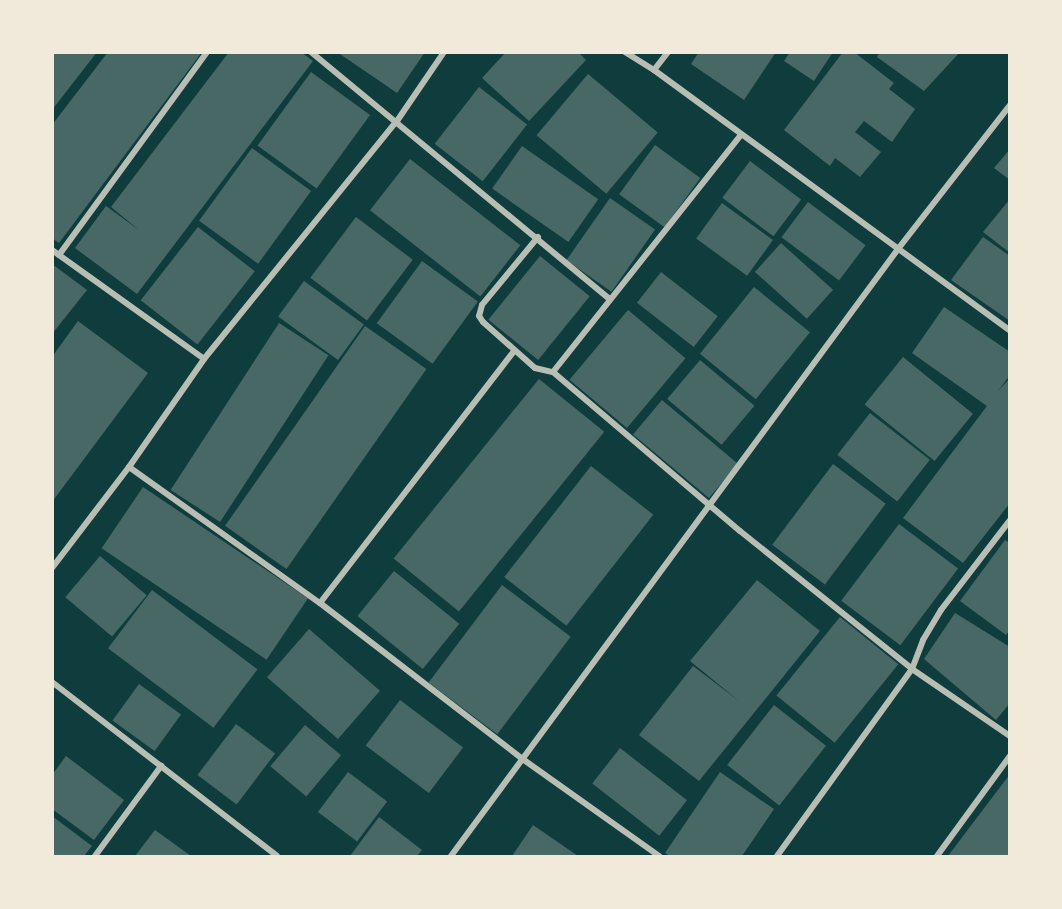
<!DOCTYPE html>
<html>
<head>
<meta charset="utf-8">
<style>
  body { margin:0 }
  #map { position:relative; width:1062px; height:909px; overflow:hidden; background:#0f3d3e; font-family:Roboto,sans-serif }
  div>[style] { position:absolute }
  .building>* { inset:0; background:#486865; transform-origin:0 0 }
  .minor>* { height:6px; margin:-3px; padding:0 3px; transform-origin:3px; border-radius:3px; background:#b8beb3 }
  span { translate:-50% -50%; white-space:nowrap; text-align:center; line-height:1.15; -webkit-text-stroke:6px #f1e9da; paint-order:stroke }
  .frame { position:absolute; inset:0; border:54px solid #f1e9da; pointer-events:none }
</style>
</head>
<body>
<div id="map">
  <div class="building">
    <i style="clip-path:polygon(52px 52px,97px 52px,52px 110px)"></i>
    <i style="clip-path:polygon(108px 52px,202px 52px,59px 243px,52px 238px,52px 125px)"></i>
    <i style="clip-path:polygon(229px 52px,301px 52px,313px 61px,137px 294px,75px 248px,106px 206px,139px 230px,111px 207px)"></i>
    <i style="clip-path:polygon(337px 52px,425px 52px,397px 93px)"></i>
    <i style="clip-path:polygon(506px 52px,578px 52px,586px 60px,529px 121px,482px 78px)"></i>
    <i style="clip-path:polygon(699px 52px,776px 52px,744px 100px,691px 64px)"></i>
    <i style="clip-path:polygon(790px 52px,833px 52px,814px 81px,784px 61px)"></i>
    <i style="clip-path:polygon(843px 52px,854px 52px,894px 83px,889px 89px,915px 109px,892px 142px,864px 121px,855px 132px,881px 152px,860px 177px,835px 158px,830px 166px,784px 130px)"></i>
    <i style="clip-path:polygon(880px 52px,960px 52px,924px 91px,877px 57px)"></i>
    <i style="left:311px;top:72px;width:73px;height:91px;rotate:36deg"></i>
    <i style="left:588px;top:74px;width:91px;height:80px;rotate:40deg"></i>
    <i style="left:479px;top:87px;width:61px;height:72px;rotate:38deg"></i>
    <i style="left:655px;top:145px;width:56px;height:61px;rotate:36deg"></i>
    <i style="left:522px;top:146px;width:93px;height:52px;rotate:35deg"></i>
    <i style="left:252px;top:148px;width:73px;height:90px;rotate:36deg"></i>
    <i style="clip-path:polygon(1010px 149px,1010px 180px,994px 168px)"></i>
    <i style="left:410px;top:159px;width:140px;height:65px;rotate:38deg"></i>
    <i style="left:750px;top:161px;width:64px;height:46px;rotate:37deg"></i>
    <i style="left:610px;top:198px;width:55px;height:76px;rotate:35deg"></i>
    <i style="clip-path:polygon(1010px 199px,1010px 253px,983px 232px)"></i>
    <i style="left:808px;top:202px;width:72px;height:44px;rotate:37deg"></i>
    <i style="left:722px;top:203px;width:63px;height:44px;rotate:36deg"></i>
    <i style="left:356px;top:217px;width:71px;height:76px;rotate:37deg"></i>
    <i style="left:198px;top:227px;width:72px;height:93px;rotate:38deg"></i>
    <i style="clip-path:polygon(983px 237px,1010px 256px,1010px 321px,951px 280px)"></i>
    <i style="left:781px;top:243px;width:70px;height:39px;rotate:42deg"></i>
    <i style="left:540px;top:256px;width:64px;height:82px;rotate:39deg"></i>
    <i style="left:422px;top:261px;width:69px;height:77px;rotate:36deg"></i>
    <i style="clip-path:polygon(52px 264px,87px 290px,52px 334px)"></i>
    <i style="left:661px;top:272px;width:72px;height:39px;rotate:38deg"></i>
    <i style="left:304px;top:281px;width:74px;height:44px;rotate:36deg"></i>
    <i style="left:754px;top:287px;width:72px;height:86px;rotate:39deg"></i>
    <i style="clip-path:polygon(944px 307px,1010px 352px,1010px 375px,998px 391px,1010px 378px,1010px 503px,963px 563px,903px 518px,987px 406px,912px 353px)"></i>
    <i style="left:628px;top:310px;width:75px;height:91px;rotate:40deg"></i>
    <i style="clip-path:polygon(78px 321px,148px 373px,52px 502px,52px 357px)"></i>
    <i style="left:279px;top:323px;width:59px;height:199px;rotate:33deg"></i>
    <i style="left:365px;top:326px;width:75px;height:244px;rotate:35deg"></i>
    <i style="left:903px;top:357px;width:90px;height:61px;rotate:39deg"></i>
    <i style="left:700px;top:360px;width:71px;height:51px;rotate:40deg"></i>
    <i style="left:539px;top:379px;width:84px;height:231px;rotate:39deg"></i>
    <i style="left:662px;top:400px;width:99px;height:45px;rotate:40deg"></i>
    <i style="left:870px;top:413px;width:76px;height:53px;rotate:38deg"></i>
    <i style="left:833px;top:464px;width:66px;height:101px;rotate:37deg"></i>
    <i style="left:591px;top:466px;width:79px;height:141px;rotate:38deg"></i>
    <i style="left:143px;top:487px;width:199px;height:74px;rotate:34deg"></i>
    <i style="left:899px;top:524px;width:74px;height:96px;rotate:37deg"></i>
    <i style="clip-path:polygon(1005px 540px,1010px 543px,1010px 630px,1006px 635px,960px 601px)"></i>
    <i style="left:100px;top:556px;width:61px;height:54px;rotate:40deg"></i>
    <i style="left:394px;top:571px;width:84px;height:58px;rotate:39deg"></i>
    <i style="clip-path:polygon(757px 580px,820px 631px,699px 781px,639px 735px,693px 666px,739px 701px,690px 661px)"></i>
    <i style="left:502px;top:585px;width:86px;height:122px;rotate:37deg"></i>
    <i style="left:152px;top:590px;width:132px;height:73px;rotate:37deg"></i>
    <i style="clip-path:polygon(955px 613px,1010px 647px,1010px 703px,996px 720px,924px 659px)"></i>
    <i style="left:840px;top:617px;width:75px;height:101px;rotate:39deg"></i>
    <i style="left:309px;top:629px;width:94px;height:64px;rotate:41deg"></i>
    <i style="left:139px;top:684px;width:52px;height:45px;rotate:36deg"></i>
    <i style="left:400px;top:700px;width:79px;height:57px;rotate:37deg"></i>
    <i style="left:774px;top:705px;width:66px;height:76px;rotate:38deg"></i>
    <i style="left:236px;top:724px;width:49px;height:64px;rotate:37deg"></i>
    <i style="left:305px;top:725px;width:47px;height:54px;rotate:40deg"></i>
    <i style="left:620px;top:748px;width:85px;height:45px;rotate:38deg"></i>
    <i style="clip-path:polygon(66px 756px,124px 800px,94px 840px,52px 809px,52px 775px)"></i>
    <i style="left:348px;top:772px;width:49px;height:50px;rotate:37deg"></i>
    <i style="clip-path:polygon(720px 772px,774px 809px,742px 856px,670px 856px,665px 853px)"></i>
    <i style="clip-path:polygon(1010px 774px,1010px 856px,948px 856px,982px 811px)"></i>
    <i style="clip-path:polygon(52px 816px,92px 846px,84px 856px,52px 856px)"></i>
    <i style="clip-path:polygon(379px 817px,422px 850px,417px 856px,350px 856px)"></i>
    <i style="clip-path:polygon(533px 825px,578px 856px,512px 856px)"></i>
    <i style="clip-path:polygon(155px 830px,191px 856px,135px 856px)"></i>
  </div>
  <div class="minor">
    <i style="left:311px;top:52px;width:388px;rotate:39.6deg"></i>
    <i style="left:625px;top:52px;width:34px;rotate:32deg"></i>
    <i style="left:654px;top:70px;width:441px;rotate:36.2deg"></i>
    <i style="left:654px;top:70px;width:23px;rotate:-52deg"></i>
    <i style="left:538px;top:237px;width:88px;rotate:129.5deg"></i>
    <i style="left:482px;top:305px;width:11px;rotate:105deg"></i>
    <i style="left:479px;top:316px;width:7px;rotate:56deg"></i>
    <i style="left:483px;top:322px;width:69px;rotate:41.5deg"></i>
    <i style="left:535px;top:368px;width:18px;rotate:13deg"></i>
    <i style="left:553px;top:372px;width:245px;rotate:40.4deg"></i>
    <i style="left:740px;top:531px;width:221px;rotate:38.7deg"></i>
    <i style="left:912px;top:669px;width:119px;rotate:34.4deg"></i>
    <i style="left:52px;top:250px;width:187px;rotate:35.6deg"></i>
    <i style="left:59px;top:255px;width:251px;rotate:-53.9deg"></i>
    <i style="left:553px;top:372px;width:301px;rotate:-51.6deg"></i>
    <i style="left:129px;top:467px;width:234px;rotate:35.5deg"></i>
    <i style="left:320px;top:603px;width:257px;rotate:37.6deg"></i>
    <i style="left:524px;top:760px;width:166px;rotate:35.4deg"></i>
    <i style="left:52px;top:568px;width:127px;rotate:-52.7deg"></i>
    <i style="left:129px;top:467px;width:131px;rotate:-55.2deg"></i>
    <i style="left:204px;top:359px;width:306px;rotate:-51deg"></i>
    <i style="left:397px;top:121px;width:83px;rotate:-55.7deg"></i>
    <i style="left:320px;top:603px;width:317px;rotate:-52.4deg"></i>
    <i style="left:52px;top:682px;width:284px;rotate:37.7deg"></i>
    <i style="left:95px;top:856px;width:112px;rotate:-53.7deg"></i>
    <i style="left:451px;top:856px;width:754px;rotate:-53.63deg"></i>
    <i style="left:898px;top:249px;width:182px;rotate:-52.1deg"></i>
    <i style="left:777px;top:856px;width:231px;rotate:-54.2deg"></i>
    <i style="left:912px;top:669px;width:31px;rotate:-69deg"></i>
    <i style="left:923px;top:640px;width:35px;rotate:-59deg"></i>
    <i style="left:941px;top:610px;width:113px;rotate:-52.5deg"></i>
    <i style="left:937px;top:856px;width:124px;rotate:-53.9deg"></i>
  </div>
  <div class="frame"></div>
</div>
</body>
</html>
